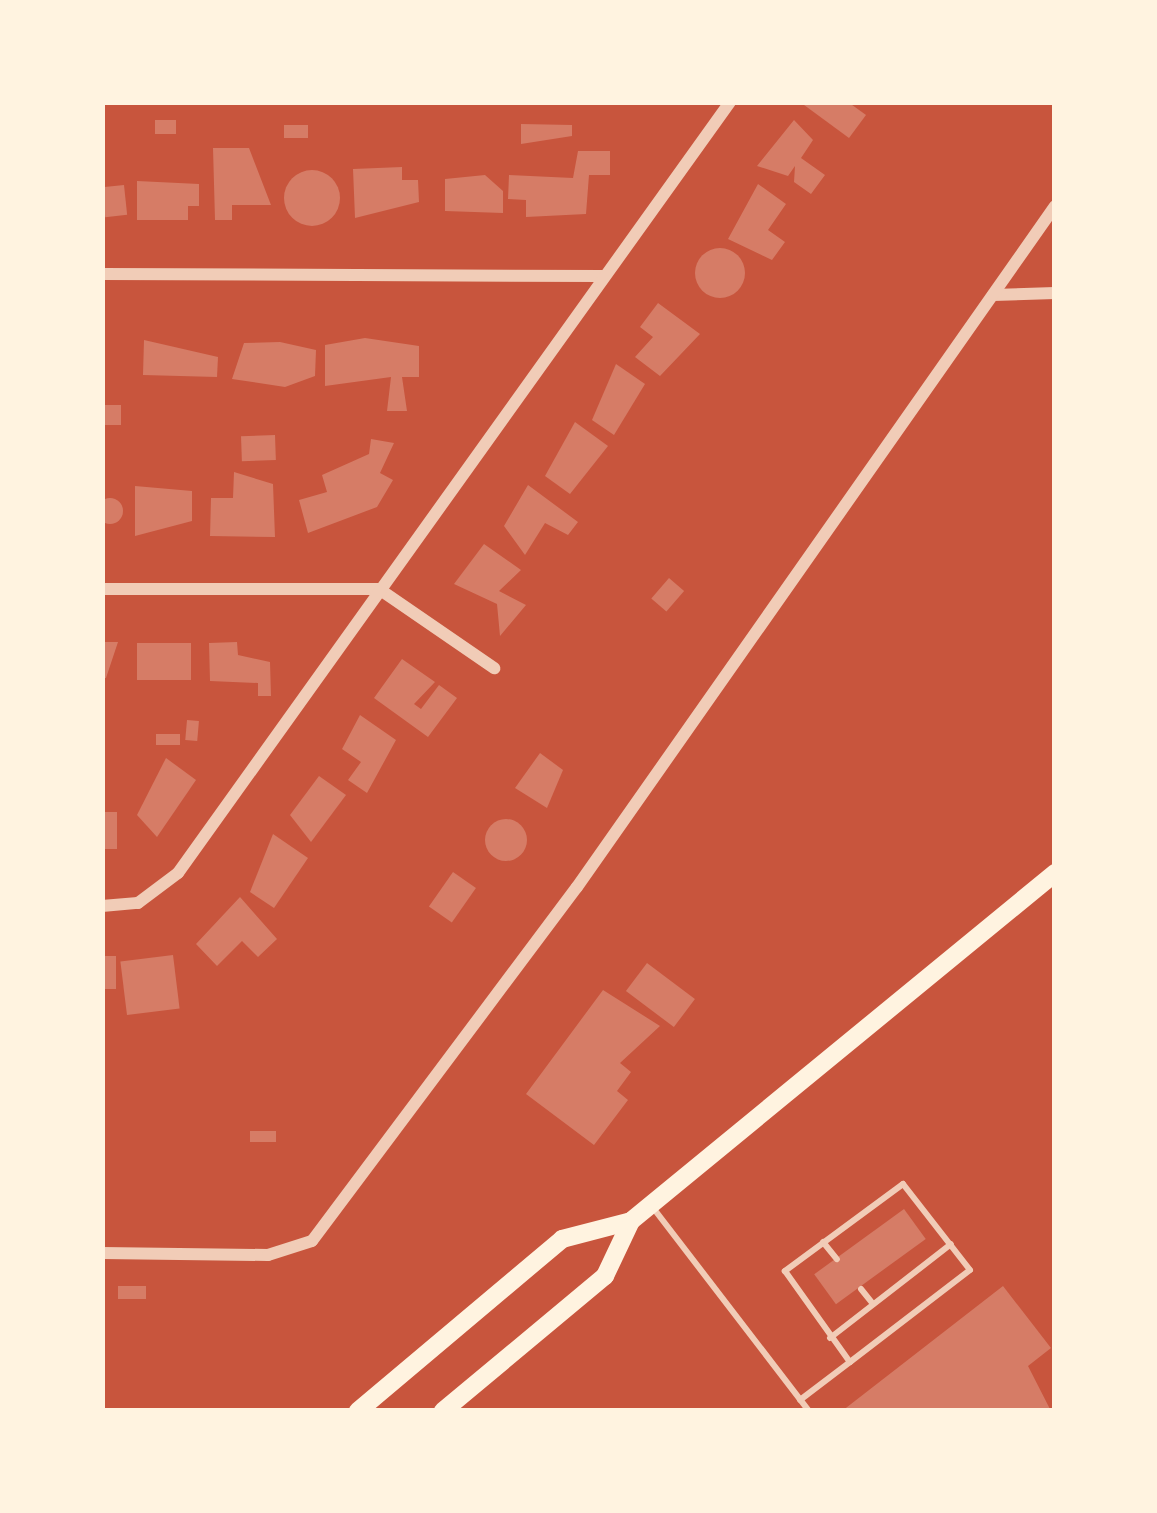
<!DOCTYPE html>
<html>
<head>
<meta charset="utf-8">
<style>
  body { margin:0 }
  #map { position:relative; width:1157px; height:1513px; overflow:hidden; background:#c8553d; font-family:Lato,sans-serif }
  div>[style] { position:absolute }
  .building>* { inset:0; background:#d67c66; transform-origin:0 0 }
  .round { border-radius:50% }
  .service>* { height:6px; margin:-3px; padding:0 3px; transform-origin:3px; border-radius:3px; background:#f1ccb7 }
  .minor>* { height:12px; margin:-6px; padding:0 6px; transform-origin:6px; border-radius:6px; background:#f1ccb7 }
  .primary>* { height:18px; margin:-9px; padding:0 9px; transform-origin:9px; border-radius:9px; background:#fff3e0 }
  span { translate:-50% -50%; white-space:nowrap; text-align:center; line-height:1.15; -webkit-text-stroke:9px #fff3e0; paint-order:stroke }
  .frame { position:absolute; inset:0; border:105px solid #fff3e0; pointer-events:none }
</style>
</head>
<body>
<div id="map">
  <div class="building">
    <i style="clip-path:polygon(800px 102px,848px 102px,866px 115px,849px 138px)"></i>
    <i style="left:155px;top:120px;width:21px;height:14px"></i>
    <i style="clip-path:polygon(794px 120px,813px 140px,801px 158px,825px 175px,811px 194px,794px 182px,795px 166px,788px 176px,757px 166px)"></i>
    <i style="clip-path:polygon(521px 124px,572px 125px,572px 136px,521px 144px)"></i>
    <i style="left:284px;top:125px;width:24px;height:13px"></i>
    <i style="clip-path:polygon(213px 148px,249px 148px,271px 205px,232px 205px,232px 220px,215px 220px)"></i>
    <i style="clip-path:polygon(578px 151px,610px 151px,610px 175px,589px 175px,586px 214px,526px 217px,526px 200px,508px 199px,509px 175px,573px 178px)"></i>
    <i style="clip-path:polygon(402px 167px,402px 180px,418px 180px,419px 202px,355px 218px,353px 169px)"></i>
    <i class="round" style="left:284px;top:170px;width:56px;height:56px"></i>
    <i style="clip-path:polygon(485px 175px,503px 191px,503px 213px,445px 211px,445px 179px)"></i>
    <i style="clip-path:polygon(137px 181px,199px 184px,199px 206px,188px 206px,188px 220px,137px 220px)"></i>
    <i style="clip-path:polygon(758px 184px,786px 204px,768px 230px,785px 242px,772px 260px,728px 239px)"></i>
    <i style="left:124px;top:185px;width:30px;height:22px;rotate:84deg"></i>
    <i class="round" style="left:695px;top:248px;width:50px;height:50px"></i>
    <i style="clip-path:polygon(658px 303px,700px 334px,660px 376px,635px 357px,653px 337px,640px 327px)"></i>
    <i style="clip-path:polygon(365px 338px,419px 346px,419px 377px,402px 377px,407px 411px,387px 411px,391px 377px,325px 386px,325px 345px)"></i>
    <i style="clip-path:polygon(144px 340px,218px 357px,217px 377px,143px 375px)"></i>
    <i style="clip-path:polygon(280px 342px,316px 350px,315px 376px,285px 387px,232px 379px,244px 343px)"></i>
    <i style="clip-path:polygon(616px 364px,645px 384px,614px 435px,592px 420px)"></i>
    <i style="left:102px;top:405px;width:19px;height:20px"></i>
    <i style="clip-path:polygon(575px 422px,608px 446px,570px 494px,545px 476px)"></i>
    <i style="left:275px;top:435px;width:25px;height:34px;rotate:88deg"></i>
    <i style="clip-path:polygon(371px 439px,394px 443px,380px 473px,393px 480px,377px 507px,308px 533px,299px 500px,327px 492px,322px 475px,369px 454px)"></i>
    <i style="clip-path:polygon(234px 472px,273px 484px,275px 537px,210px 536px,211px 498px,233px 498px)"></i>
    <i style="clip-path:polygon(528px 485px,578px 522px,568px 535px,545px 523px,525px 555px,504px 526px)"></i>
    <i style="clip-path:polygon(135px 486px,192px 491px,192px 521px,135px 536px)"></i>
    <i class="round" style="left:97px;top:498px;width:26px;height:26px"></i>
    <i style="clip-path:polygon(484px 544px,521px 570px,499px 591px,526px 605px,500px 636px,497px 604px,454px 584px)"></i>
    <i style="left:669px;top:578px;width:20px;height:27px;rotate:41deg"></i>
    <i style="clip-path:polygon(102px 642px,118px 642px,106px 678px,102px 678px)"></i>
    <i style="clip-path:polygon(237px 642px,238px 655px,270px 662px,271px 696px,258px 696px,258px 683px,210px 681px,209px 643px)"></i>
    <i style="left:191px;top:643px;width:37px;height:54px;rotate:90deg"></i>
    <i style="clip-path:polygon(402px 659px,435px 682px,414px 704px,421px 709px,439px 685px,457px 698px,428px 737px,374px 698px)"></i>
    <i style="clip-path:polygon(360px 715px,396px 740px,367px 793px,348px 780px,361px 762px,342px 749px)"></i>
    <i style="left:187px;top:720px;width:12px;height:20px;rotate:5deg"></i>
    <i style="left:156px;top:734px;width:24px;height:11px"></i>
    <i style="clip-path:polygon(540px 753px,563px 770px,547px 808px,515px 788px)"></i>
    <i style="clip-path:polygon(166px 758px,196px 780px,157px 837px,137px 815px)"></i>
    <i style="clip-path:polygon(319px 776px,346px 795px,311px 842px,290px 815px)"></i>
    <i style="left:102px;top:812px;width:15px;height:37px"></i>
    <i class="round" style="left:485px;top:819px;width:42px;height:42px"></i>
    <i style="clip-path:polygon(273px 834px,308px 858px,274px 908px,250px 892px)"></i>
    <i style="left:453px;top:872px;width:28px;height:42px;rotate:35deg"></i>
    <i style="clip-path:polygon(240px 897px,277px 939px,258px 957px,242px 941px,217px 966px,196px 944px)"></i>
    <i style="left:173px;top:955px;width:54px;height:53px;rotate:83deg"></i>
    <i style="left:102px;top:956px;width:14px;height:33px"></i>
    <i style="left:647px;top:963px;width:60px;height:35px;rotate:37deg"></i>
    <i style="clip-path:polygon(603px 990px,660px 1026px,620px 1063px,631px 1072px,617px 1091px,628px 1100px,594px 1145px,526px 1094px)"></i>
    <i style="left:276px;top:1131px;width:11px;height:26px;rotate:90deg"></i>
    <i style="left:904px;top:1209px;width:37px;height:111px;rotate:54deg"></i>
    <i style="left:118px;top:1286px;width:28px;height:13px"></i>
    <i style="clip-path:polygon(1003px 1286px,1051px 1348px,1028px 1366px,1051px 1411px,842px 1411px)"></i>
  </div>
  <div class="service">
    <i style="left:654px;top:1209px;width:255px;rotate:52.5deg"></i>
    <i style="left:823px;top:1242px;width:22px;rotate:51deg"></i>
    <i style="left:861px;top:1289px;width:19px;rotate:51deg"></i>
    <i style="left:830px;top:1338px;width:153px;rotate:-37.8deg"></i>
    <i style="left:800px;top:1400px;width:63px;rotate:-37.2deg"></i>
    <i style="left:850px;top:1362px;width:151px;rotate:-37.5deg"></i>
    <i style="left:970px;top:1270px;width:109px;rotate:-127.9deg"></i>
    <i style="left:903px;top:1184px;width:147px;rotate:143.6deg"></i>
    <i style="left:785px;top:1271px;width:112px;rotate:54.5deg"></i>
  </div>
  <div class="minor">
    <i style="left:102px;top:274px;width:501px;rotate:0.23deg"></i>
    <i style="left:993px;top:295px;width:62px;rotate:-1.8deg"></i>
    <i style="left:102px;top:589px;width:277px"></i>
    <i style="left:379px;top:589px;width:140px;rotate:34.5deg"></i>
    <i style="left:102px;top:906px;width:36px;rotate:-5deg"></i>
    <i style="left:138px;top:903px;width:50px;rotate:-36.9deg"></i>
    <i style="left:178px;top:873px;width:948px;rotate:-54.4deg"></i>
    <i style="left:102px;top:1253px;width:166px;rotate:0.7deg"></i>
    <i style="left:268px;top:1255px;width:46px;rotate:-17.7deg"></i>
    <i style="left:312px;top:1241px;width:442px;rotate:-53.2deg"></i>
    <i style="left:577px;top:887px;width:832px;rotate:-54.93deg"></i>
  </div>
  <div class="primary">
    <i style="left:358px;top:1411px;width:267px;rotate:-40.1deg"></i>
    <i style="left:562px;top:1239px;width:71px;rotate:-14.6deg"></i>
    <i style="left:443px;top:1411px;width:211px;rotate:-39.8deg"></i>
    <i style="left:605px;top:1276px;width:61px;rotate:-64.7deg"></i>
    <i style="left:631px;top:1221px;width:549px;rotate:-39.38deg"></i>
  </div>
  <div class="frame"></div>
</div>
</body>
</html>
